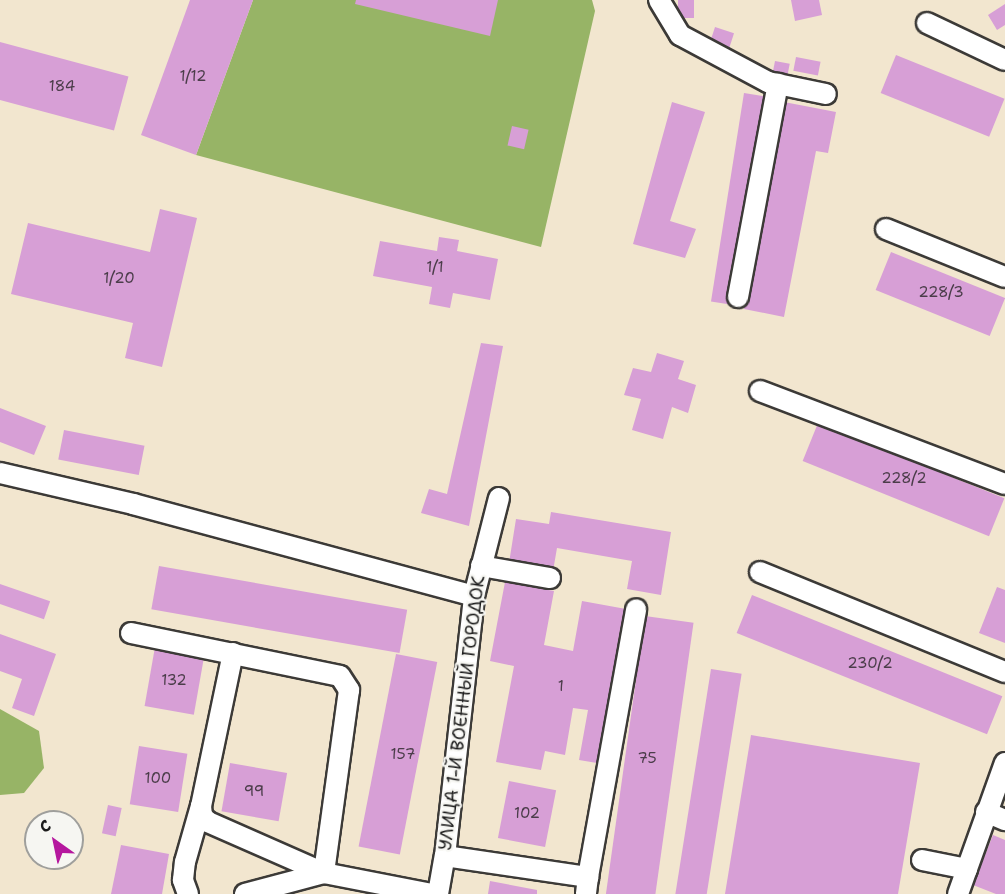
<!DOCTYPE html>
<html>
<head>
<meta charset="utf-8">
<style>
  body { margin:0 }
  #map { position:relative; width:1005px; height:894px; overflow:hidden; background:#f2e6cf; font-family:"Shantell Sans",sans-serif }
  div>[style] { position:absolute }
  .forest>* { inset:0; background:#97b466 }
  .building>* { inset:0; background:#d79fd6; transform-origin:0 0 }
  .roads { filter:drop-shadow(2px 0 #3c3a37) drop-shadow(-2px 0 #3c3a37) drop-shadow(0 2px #3c3a37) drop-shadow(0 -2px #3c3a37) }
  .minor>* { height:20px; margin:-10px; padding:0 10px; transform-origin:10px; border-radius:10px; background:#fff }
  span { translate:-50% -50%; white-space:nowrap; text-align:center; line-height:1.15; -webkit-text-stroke:4.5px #f6f6f2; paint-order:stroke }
  .number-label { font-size:15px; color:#4b3d4a }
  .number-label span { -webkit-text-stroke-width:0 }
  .street-label { font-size:18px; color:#1c1c1c }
  .north { position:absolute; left:24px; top:810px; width:60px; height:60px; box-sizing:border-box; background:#f6f6f2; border:2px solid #9f9f9c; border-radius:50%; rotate:327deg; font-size:16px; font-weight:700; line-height:24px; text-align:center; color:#1c1c1c }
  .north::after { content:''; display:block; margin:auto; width:21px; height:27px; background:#b5179e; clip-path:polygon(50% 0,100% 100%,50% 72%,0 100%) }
</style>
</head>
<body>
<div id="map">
  <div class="forest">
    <i style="clip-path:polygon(253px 0,592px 0,595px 11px,541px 247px,196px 155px)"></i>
    <i style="clip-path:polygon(0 709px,39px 731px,44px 768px,24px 793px,0 795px)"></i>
  </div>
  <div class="building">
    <i style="clip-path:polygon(190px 0,253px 0,196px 155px,141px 135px)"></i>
    <i style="clip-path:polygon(356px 0,498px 0,490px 36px,355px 4px)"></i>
    <i style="left:678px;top:0;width:16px;height:18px"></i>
    <i style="clip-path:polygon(791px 0,819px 0,822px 15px,795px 21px)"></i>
    <i style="clip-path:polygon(1005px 4px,1005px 25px,997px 30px,988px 15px)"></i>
    <i style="left:715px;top:27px;width:20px;height:20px;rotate:18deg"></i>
    <i style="left:0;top:42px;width:133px;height:56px;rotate:15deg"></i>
    <i style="left:896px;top:55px;width:117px;height:41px;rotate:22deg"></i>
    <i style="left:796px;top:57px;width:25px;height:14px;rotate:11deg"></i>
    <i style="left:775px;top:61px;width:15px;height:13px;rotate:11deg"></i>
    <i style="left:744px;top:93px;width:24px;height:211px;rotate:9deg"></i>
    <i style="clip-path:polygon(672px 102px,705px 112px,670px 221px,696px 229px,685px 258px,633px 244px)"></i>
    <i style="clip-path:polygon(784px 102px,836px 112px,828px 153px,816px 151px,784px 317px,744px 309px)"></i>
    <i style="left:512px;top:126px;width:17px;height:20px;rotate:13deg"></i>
    <i style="clip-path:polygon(160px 209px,197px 218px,162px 367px,125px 358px,133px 323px,11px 294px,28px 223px,150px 252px)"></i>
    <i style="clip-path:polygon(439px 237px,459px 240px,457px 251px,498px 259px,490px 300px,453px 293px,450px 308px,429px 304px,432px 287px,373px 276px,380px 241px,437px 251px)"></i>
    <i style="left:891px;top:252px;width:123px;height:41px;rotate:22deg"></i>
    <i style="clip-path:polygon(481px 343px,503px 346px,469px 526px,421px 513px,429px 489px,447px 494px)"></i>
    <i style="clip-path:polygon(657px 353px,684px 361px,678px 379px,696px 385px,688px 413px,672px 407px,663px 439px,632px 430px,641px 399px,624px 395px,633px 368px,651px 372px)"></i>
    <i style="clip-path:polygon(0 408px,46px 426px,34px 455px,0 442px)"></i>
    <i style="left:818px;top:423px;width:201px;height:41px;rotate:22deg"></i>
    <i style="left:64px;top:430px;width:82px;height:30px;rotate:11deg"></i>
    <i style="clip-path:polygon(551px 512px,671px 532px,661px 595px,627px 589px,632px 561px,557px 548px,553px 571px,509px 563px,516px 519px,549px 524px)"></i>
    <i style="left:159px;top:566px;width:252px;height:44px;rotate:10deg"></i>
    <i style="clip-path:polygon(505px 582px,554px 591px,544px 645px,573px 651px,582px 601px,626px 609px,597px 763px,579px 760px,588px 710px,573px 708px,565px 755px,545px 751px,541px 770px,496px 762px,514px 666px,490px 661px)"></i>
    <i style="left:0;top:584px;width:53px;height:19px;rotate:19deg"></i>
    <i style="clip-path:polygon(997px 587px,1005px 590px,1005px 643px,979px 633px)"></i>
    <i style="left:752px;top:595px;width:270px;height:41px;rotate:22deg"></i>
    <i style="left:645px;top:616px;width:49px;height:281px;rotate:8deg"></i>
    <i style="clip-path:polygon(0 634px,56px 654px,34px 716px,12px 708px,22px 679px,0 671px)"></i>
    <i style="left:155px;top:647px;width:50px;height:60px;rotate:10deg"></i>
    <i style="left:396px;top:654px;width:42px;height:196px;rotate:11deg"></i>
    <i style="left:711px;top:669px;width:31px;height:228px;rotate:9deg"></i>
    <i style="clip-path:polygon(751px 735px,920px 763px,898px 894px,725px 894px)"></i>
    <i style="left:139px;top:746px;width:49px;height:59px;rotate:9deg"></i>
    <i style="left:230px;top:763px;width:58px;height:49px;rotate:10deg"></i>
    <i style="left:509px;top:781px;width:48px;height:58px;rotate:11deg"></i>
    <i style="left:108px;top:805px;width:14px;height:29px;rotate:12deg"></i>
    <i style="clip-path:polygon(993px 835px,1005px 840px,1005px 894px,996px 894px,973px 885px)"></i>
    <i style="clip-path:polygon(121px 845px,169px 854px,162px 894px,111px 894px)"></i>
    <i style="clip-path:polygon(490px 881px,537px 890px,537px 894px,488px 894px)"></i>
  </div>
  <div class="roads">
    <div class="minor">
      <i style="left:659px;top:0;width:41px;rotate:59deg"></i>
      <i style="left:680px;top:35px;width:100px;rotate:28.1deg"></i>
      <i style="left:768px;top:82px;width:59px;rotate:11.7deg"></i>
      <i style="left:927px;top:23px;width:86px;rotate:25.4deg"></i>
      <i style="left:886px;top:229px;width:128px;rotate:22deg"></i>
      <i style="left:738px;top:297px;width:217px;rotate:-79.4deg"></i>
      <i style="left:760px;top:391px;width:262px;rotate:20.8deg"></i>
      <i style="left:0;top:473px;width:137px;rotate:13.1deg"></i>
      <i style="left:133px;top:504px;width:353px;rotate:15.1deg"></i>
      <i style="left:481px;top:566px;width:70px;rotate:9.9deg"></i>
      <i style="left:760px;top:572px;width:265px;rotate:22.2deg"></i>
      <i style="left:131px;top:633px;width:213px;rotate:11.6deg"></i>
      <i style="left:340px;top:676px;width:17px;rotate:57deg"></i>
      <i style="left:349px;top:690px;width:185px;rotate:97.8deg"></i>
      <i style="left:324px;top:873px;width:110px;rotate:11deg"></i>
      <i style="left:233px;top:653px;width:156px;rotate:101.8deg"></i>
      <i style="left:201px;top:806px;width:10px;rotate:84deg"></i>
      <i style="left:202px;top:816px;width:8px;rotate:45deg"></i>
      <i style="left:208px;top:822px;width:127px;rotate:23.7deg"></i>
      <i style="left:986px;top:812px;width:21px;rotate:23deg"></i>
      <i style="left:445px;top:856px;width:145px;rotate:8.4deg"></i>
      <i style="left:588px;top:877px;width:17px;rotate:97deg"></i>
      <i style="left:922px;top:860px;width:46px;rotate:11.3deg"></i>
      <i style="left:588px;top:877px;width:272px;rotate:-79.8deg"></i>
      <i style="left:188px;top:894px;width:15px;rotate:-110deg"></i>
      <i style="left:183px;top:880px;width:18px;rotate:-84deg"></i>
      <i style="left:185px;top:862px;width:58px;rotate:-74.1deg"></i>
      <i style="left:245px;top:894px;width:82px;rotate:-14.9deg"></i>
      <i style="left:438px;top:894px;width:39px;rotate:-80deg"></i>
      <i style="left:445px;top:856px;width:262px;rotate:-83.6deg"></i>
      <i style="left:474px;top:596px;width:101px;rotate:-75.7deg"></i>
      <i style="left:958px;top:894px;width:139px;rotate:-70.3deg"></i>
    </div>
  </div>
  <div class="number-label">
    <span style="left:193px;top:77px">1/12</span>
    <span style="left:62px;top:87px">184</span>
    <span style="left:435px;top:268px">1/1</span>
    <span style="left:119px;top:279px">1/20</span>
    <span style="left:941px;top:293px">228/3</span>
    <span style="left:904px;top:479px">228/2</span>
    <span style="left:870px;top:664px">230/2</span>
    <span style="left:174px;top:681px">132</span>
    <span style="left:561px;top:687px">1</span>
    <span style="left:403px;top:755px">157</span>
    <span style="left:647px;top:759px">75</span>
    <span style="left:158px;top:779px">100</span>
    <span style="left:254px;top:792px">99</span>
    <span style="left:527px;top:814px">102</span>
  </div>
  <div class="street-label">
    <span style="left:462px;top:713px;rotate:-83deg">УЛИЦА 1-Й ВОЕННЫЙ ГОРОДОК</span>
  </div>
  <div class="north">С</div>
</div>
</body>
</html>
